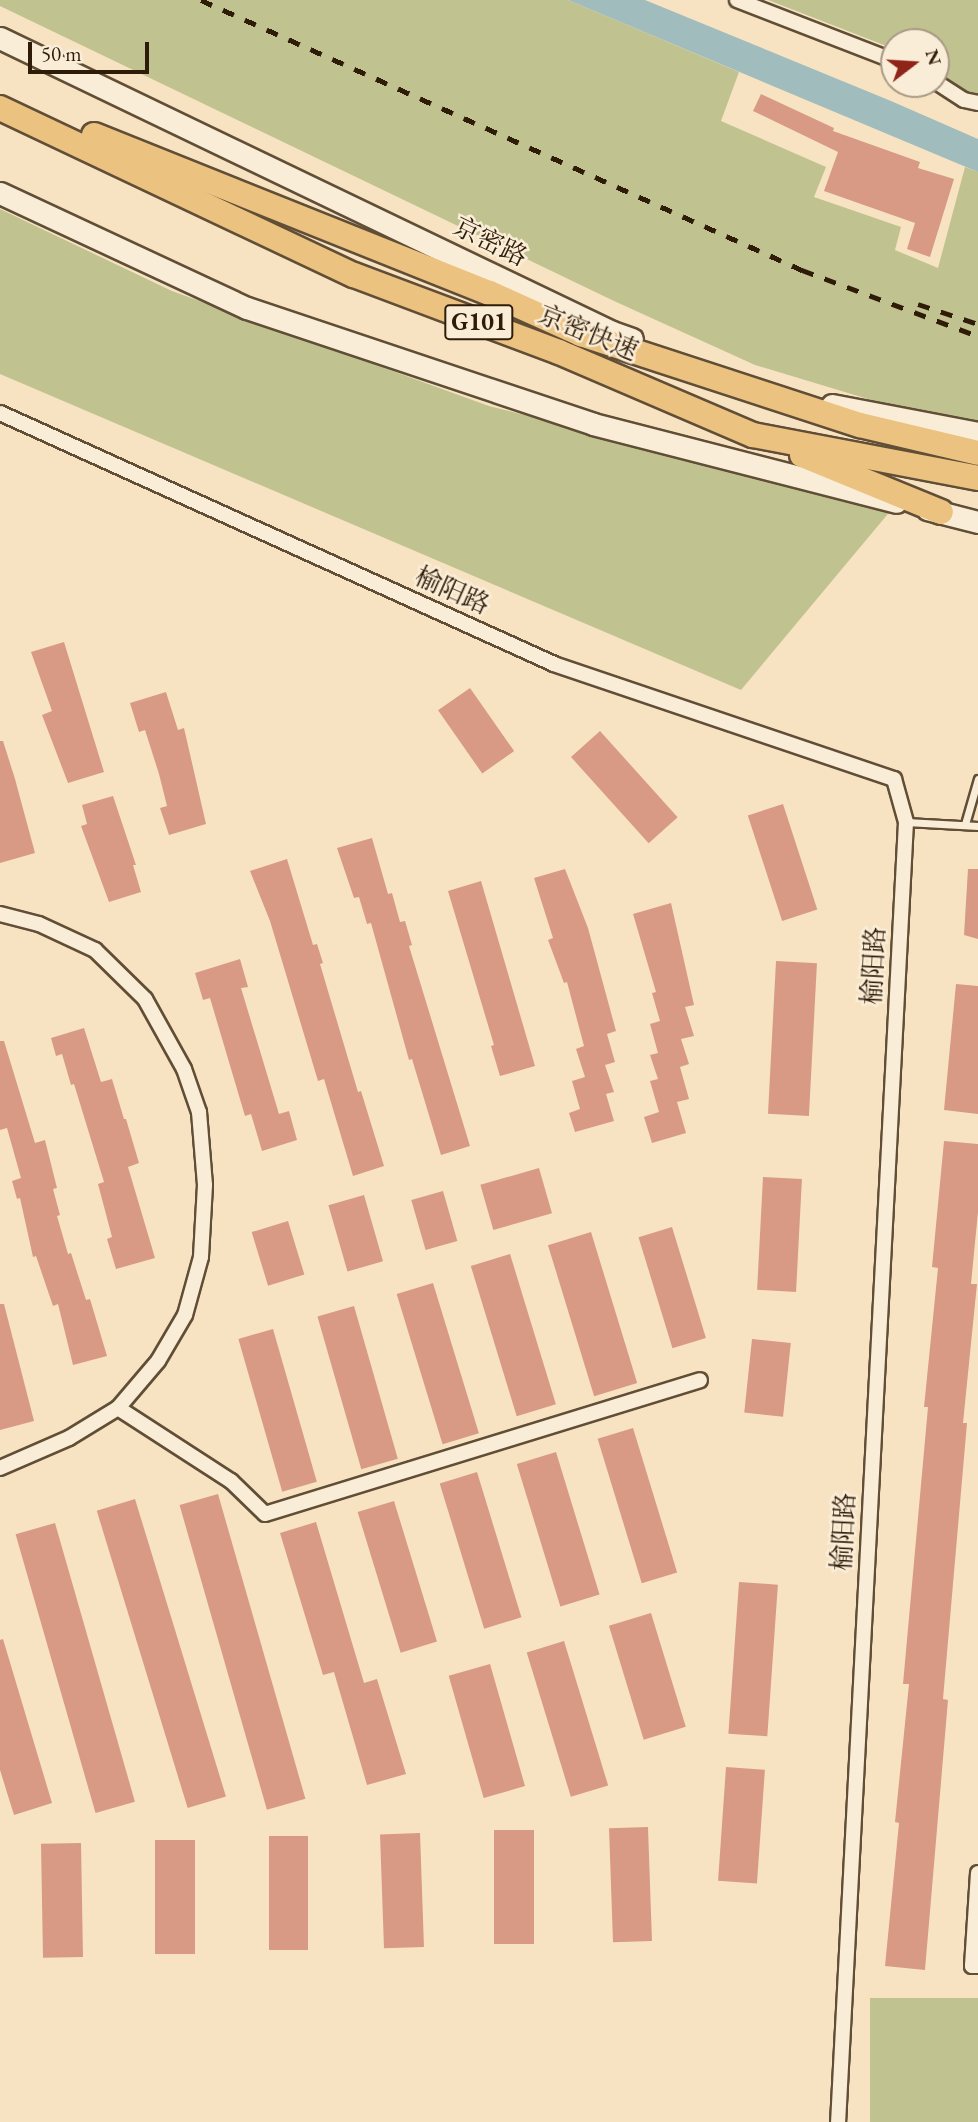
<!DOCTYPE html>
<html>
<head>
<meta charset="utf-8">
<style>
  body { margin:0 }
  #map { position:relative; width:978px; height:2122px; overflow:hidden; background:#f7e3c2; font-family:"EB Garamond","Noto Serif SC",serif }
  div>[style] { position:absolute }
  .green>* { inset:0; background:#c0c390; transform-origin:0 0 }
  .water>* { inset:0; background:#a1bcbd }
  .building>* { inset:0; background:#d89a85; transform-origin:0 0 }
  .roads { filter:drop-shadow(2px 0 #614e36) drop-shadow(-2px 0 #614e36) drop-shadow(0 2px #614e36) drop-shadow(0 -2px #614e36) }
  .service>* { height:7px; margin:-3.5px; padding:0 3.5px; transform-origin:3.5px; border-radius:3.5px; background:#faedd7 }
  .minor>* { height:14px; margin:-7px; padding:0 7px; transform-origin:7px; border-radius:7px; background:#faedd7 }
  .secondary>* { height:21px; margin:-10.5px; padding:0 10.5px; transform-origin:10.5px; border-radius:10.5px; background:#faedd7 }
  .trunk>* { height:24px; margin:-12px; padding:0 12px; transform-origin:12px; border-radius:12px; background:#ecc281 }
  .rail>* { height:5px; margin-top:-2.5px; transform-origin:0; background:repeating-linear-gradient(90deg,#2f1c08 0 12px,transparent 0 24px) }
  span { translate:-50% -50%; white-space:nowrap; text-align:center; line-height:1.15; -webkit-text-stroke:5px #faedd7; paint-order:stroke }
  .shield-label span { padding:2px 5px; background:#faedd7; border:2px solid; border-radius:5px; -webkit-text-stroke-width:0 }
  .shield-label { font-size:24px; color:#2f1c08; font-weight:700 }
  .street-label { font-size:26px; color:#2f1c08 }
  .north { position:absolute; left:880px; top:28px; width:70px; height:70px; box-sizing:border-box; background:#faedd7; border:2px solid #a99984; border-radius:50%; rotate:73deg; font-size:19px; font-weight:700; line-height:28px; text-align:center; color:#2f1c08 }
  .north::after { content:''; display:block; margin:auto; width:24px; height:32px; background:#8f2418; clip-path:polygon(50% 0,100% 100%,50% 72%,0 100%) }
  .scale { position:absolute; left:28px; top:42px; width:121px; height:32px; box-sizing:border-box; border:4px solid #2f1c08; border-top:0; padding-left:9px; font-size:21px; line-height:24px; white-space:nowrap; color:#2f1c08; -webkit-text-stroke:5px #faedd7; paint-order:stroke }
</style>
</head>
<body>
<div id="map">
  <div class="green">
    <i style="clip-path:polygon(0 0,568px 0,739px 72px,721px 121px,826px 167px,814px 197px,901px 227px,895px 250px,938px 268px,965px 167px,978px 172px,978px 426px,901px 409px,755px 365px,614px 301px,0 6px)"></i>
    <i style="clip-path:polygon(768px 0,978px 0,978px 95px,968px 93px,936px 71px,936px 42px,894px 42px,894px 49px)"></i>
    <i style="clip-path:polygon(0 209px,172px 291px,489px 406px,892px 509px,741px 690px,0 374px)"></i>
    <i style="left:978px;top:1998px;width:124px;height:108px;rotate:90deg"></i>
  </div>
  <div class="water">
    <i style="clip-path:polygon(568px 0,645px 0,891px 101px,978px 139px,978px 172px)"></i>
  </div>
  <div class="building">
    <i style="clip-path:polygon(761px 94px,834px 128px,833px 131px,920px 162px,918px 168px,954px 179px,930px 257px,907px 249px,915px 223px,824px 191px,838px 152px,753px 111px)"></i>
    <i style="clip-path:polygon(64px 642px,104px 772px,68px 783px,42px 715px,52px 711px,31px 652px)"></i>
    <i style="left:470px;top:688px;width:77px;height:39px;rotate:55deg"></i>
    <i style="clip-path:polygon(166px 692px,178px 730px,184px 728px,206px 824px,169px 835px,160px 808px,167px 806px,159px 774px,145px 730px,139px 732px,130px 703px)"></i>
    <i style="left:600px;top:731px;width:116px;height:39px;rotate:48deg"></i>
    <i style="clip-path:polygon(0 741px,3px 741px,15px 779px,35px 853px,0 863px)"></i>
    <i style="clip-path:polygon(113px 796px,136px 865px,133px 865px,141px 892px,109px 902px,81px 826px,87px 824px,82px 805px)"></i>
    <i style="left:783px;top:804px;width:111px;height:37px;rotate:72deg"></i>
    <i style="clip-path:polygon(372px 838px,388px 894px,392px 893px,400px 922px,405px 921px,412px 945px,409px 946px,470px 1146px,441px 1155px,412px 1059px,409px 1060px,371px 923px,367px 924px,359px 897px,354px 898px,337px 848px)"></i>
    <i style="clip-path:polygon(287px 859px,313px 945px,317px 944px,323px 963px,320px 964px,358px 1092px,361px 1091px,384px 1166px,353px 1176px,324px 1079px,318px 1081px,270px 921px,250px 871px)"></i>
    <i style="clip-path:polygon(565px 869px,588px 928px,616px 1031px,607px 1034px,615px 1062px,605px 1065px,614px 1092px,606px 1094px,614px 1121px,575px 1132px,569px 1113px,580px 1109px,572px 1081px,585px 1077px,576px 1049px,584px 1046px,567px 982px,564px 983px,548px 940px,553px 938px,534px 878px)"></i>
    <i style="clip-path:polygon(968px 869px,978px 869px,978px 939px,964px 935px)"></i>
    <i style="clip-path:polygon(481px 881px,535px 1066px,500px 1076px,491px 1046px,494px 1045px,448px 891px)"></i>
    <i style="clip-path:polygon(671px 903px,694px 1005px,685px 1007px,694px 1036px,681px 1039px,689px 1064px,680px 1067px,689px 1099px,677px 1102px,686px 1133px,652px 1143px,644px 1117px,659px 1112px,650px 1081px,658px 1079px,650px 1055px,658px 1053px,650px 1024px,660px 1021px,652px 993px,656px 992px,633px 914px)"></i>
    <i style="clip-path:polygon(240px 959px,248px 987px,241px 988px,279px 1114px,289px 1111px,297px 1140px,262px 1151px,251px 1114px,245px 1116px,210px 998px,203px 1000px,195px 973px)"></i>
    <i style="left:776px;top:961px;width:41px;height:153px;rotate:3deg"></i>
    <i style="clip-path:polygon(956px 984px,978px 986px,978px 1114px,944px 1110px)"></i>
    <i style="clip-path:polygon(84px 1028px,101px 1082px,112px 1079px,124px 1119px,126px 1119px,139px 1163px,128px 1167px,155px 1258px,116px 1269px,107px 1239px,112px 1237px,98px 1184px,104px 1182px,74px 1084px,71px 1085px,62px 1054px,56px 1056px,51px 1038px)"></i>
    <i style="clip-path:polygon(0 1041px,4px 1041px,35px 1143px,45px 1140px,57px 1188px,53px 1189px,60px 1215px,57px 1216px,68px 1254px,71px 1253px,86px 1300px,90px 1299px,107px 1356px,73px 1365px,58px 1304px,53px 1306px,36px 1256px,33px 1257px,20px 1198px,17px 1199px,12px 1181px,21px 1178px,7px 1128px,0 1130px)"></i>
    <i style="clip-path:polygon(944px 1141px,978px 1144px,978px 1212px,971px 1284px,977px 1284px,963px 1423px,967px 1423px,943px 1699px,948px 1700px,925px 1970px,885px 1966px,899px 1823px,895px 1822px,909px 1684px,903px 1684px,928px 1407px,924px 1407px,938px 1268px,932px 1267px)"></i>
    <i style="left:539px;top:1168px;width:47px;height:61px;rotate:74deg"></i>
    <i style="left:763px;top:1177px;width:39px;height:113px;rotate:3deg"></i>
    <i style="left:443px;top:1191px;width:52px;height:33px;rotate:74deg"></i>
    <i style="left:364px;top:1195px;width:69px;height:37px;rotate:74deg"></i>
    <i style="left:288px;top:1221px;width:56px;height:38px;rotate:73deg"></i>
    <i style="left:672px;top:1227px;width:116px;height:35px;rotate:73deg"></i>
    <i style="left:591px;top:1232px;width:158px;height:45px;rotate:73deg"></i>
    <i style="left:510px;top:1254px;width:157px;height:41px;rotate:73deg"></i>
    <i style="left:433px;top:1283px;width:157px;height:38px;rotate:73deg"></i>
    <i style="clip-path:polygon(0 1304px,4px 1304px,34px 1421px,0 1430px)"></i>
    <i style="left:354px;top:1306px;width:159px;height:38px;rotate:74deg"></i>
    <i style="left:273px;top:1329px;width:159px;height:36px;rotate:74deg"></i>
    <i style="left:752px;top:1339px;width:39px;height:74px;rotate:6deg"></i>
    <i style="left:633px;top:1428px;width:151px;height:37px;rotate:73deg"></i>
    <i style="left:556px;top:1452px;width:149px;height:41px;rotate:73deg"></i>
    <i style="left:477px;top:1472px;width:152px;height:39px;rotate:73deg"></i>
    <i style="left:218px;top:1494px;width:317px;height:40px;rotate:74deg"></i>
    <i style="left:135px;top:1499px;width:311px;height:40px;rotate:73deg"></i>
    <i style="left:394px;top:1501px;width:147px;height:38px;rotate:73deg"></i>
    <i style="clip-path:polygon(316px 1522px,364px 1683px,377px 1679px,406px 1774px,367px 1785px,334px 1672px,323px 1675px,280px 1533px)"></i>
    <i style="left:55px;top:1523px;width:290px;height:41px;rotate:74deg"></i>
    <i style="left:739px;top:1582px;width:39px;height:152px;rotate:4deg"></i>
    <i style="left:651px;top:1613px;width:119px;height:44px;rotate:73deg"></i>
    <i style="clip-path:polygon(3px 1639px,52px 1803px,14px 1815px,0 1770px,0 1640px)"></i>
    <i style="left:564px;top:1641px;width:151px;height:39px;rotate:73deg"></i>
    <i style="left:490px;top:1664px;width:127px;height:43px;rotate:74deg"></i>
    <i style="left:726px;top:1767px;width:39px;height:114px;rotate:4deg"></i>
    <i style="left:648px;top:1827px;width:114px;height:39px;rotate:88deg"></i>
    <i style="left:494px;top:1830px;width:40px;height:114px"></i>
    <i style="left:420px;top:1833px;width:114px;height:40px;rotate:88deg"></i>
    <i style="left:269px;top:1836px;width:39px;height:114px"></i>
    <i style="left:155px;top:1840px;width:40px;height:114px"></i>
    <i style="left:81px;top:1843px;width:114px;height:40px;rotate:89deg"></i>
  </div>
  <div class="roads">
    <div class="service">
      <i style="left:906px;top:822px;width:72px;rotate:3.2deg"></i>
      <i style="left:965px;top:824px;width:47px;rotate:-73.9deg"></i>
    </div>
    <div class="minor">
      <i style="left:737px;top:0;width:168px;rotate:21.2deg"></i>
      <i style="left:936px;top:82px;width:33px;rotate:33deg"></i>
      <i style="left:964px;top:100px;width:14px;rotate:12deg"></i>
      <i style="left:0;top:413px;width:608px;rotate:24.37deg"></i>
      <i style="left:554px;top:664px;width:359px;rotate:18.7deg"></i>
      <i style="left:894px;top:779px;width:45px;rotate:74.4deg"></i>
      <i style="left:906px;top:822px;width:1302px;rotate:92.99deg"></i>
      <i style="left:0;top:914px;width:40px;rotate:14.4deg"></i>
      <i style="left:39px;top:924px;width:62px;rotate:24.9deg"></i>
      <i style="left:95px;top:950px;width:70px;rotate:44.4deg"></i>
      <i style="left:145px;top:999px;width:80px;rotate:60.9deg"></i>
      <i style="left:184px;top:1069px;width:46px;rotate:70.8deg"></i>
      <i style="left:199px;top:1112px;width:73px;rotate:85.3deg"></i>
      <i style="left:205px;top:1185px;width:72px;rotate:93.2deg"></i>
      <i style="left:201px;top:1257px;width:60px;rotate:105.4deg"></i>
      <i style="left:185px;top:1315px;width:53px;rotate:120.4deg"></i>
      <i style="left:158px;top:1361px;width:62px;rotate:130.4deg"></i>
      <i style="left:118px;top:1408px;width:57px;rotate:148.5deg"></i>
      <i style="left:69px;top:1438px;width:75px;rotate:156.5deg"></i>
      <i style="left:118px;top:1408px;width:135px;rotate:32.9deg"></i>
      <i style="left:231px;top:1481px;width:47px;rotate:44.1deg"></i>
      <i style="left:265px;top:1514px;width:455px;rotate:-17.1deg"></i>
      <i style="left:978px;top:1873px;width:93px;rotate:93.7deg"></i>
      <i style="left:972px;top:1966px;width:6px"></i>
    </div>
    <div class="secondary">
      <i style="left:0;top:38px;width:679px;rotate:25.66deg"></i>
      <i style="left:612px;top:332px;width:21px;rotate:19deg"></i>
      <i style="left:0;top:193px;width:272px;rotate:25deg"></i>
      <i style="left:247px;top:308px;width:365px;rotate:18.5deg"></i>
      <i style="left:593px;top:424px;width:313px;rotate:14.4deg"></i>
      <i style="left:832px;top:405px;width:149px;rotate:10.9deg"></i>
      <i style="left:927px;top:509px;width:53px;rotate:14.3deg"></i>
    </div>
    <div class="trunk">
      <i style="left:0;top:108px;width:391px;rotate:25.3deg"></i>
      <i style="left:354px;top:275px;width:219px;rotate:20.6deg"></i>
      <i style="left:559px;top:352px;width:211px;rotate:23.2deg"></i>
      <i style="left:753px;top:435px;width:229px;rotate:10.8deg"></i>
      <i style="left:94px;top:135px;width:426px;rotate:21.8deg"></i>
      <i style="left:490px;top:293px;width:100px;rotate:24.3deg"></i>
      <i style="left:581px;top:334px;width:293px;rotate:18.1deg"></i>
      <i style="left:860px;top:425px;width:121px;rotate:13.3deg"></i>
      <i style="left:802px;top:455px;width:150px;rotate:22.3deg"></i>
    </div>
  </div>
  <div class="rail">
    <i style="left:201px;top:0;width:659px;rotate:24.19deg"></i>
    <i style="left:802px;top:270px;width:188px;rotate:20.6deg"></i>
    <i style="left:918px;top:304px;width:63px;rotate:18.4deg"></i>
  </div>
  <div class="shield-label">
    <span style="left:479px;top:322px">G101</span>
  </div>
  <div class="street-label">
    <span style="left:490px;top:242px;rotate:26deg">京密路</span>
    <span style="left:588px;top:333px;rotate:22deg">京密快速</span>
    <span style="left:452px;top:591px;rotate:24deg">榆阳路</span>
    <span style="left:874px;top:966px;rotate:-87deg">榆阳路</span>
    <span style="left:844px;top:1532px;rotate:-87deg">榆阳路</span>
  </div>
  <div class="north">N</div>
  <div class="scale">50 m</div>
</div>
</body>
</html>
